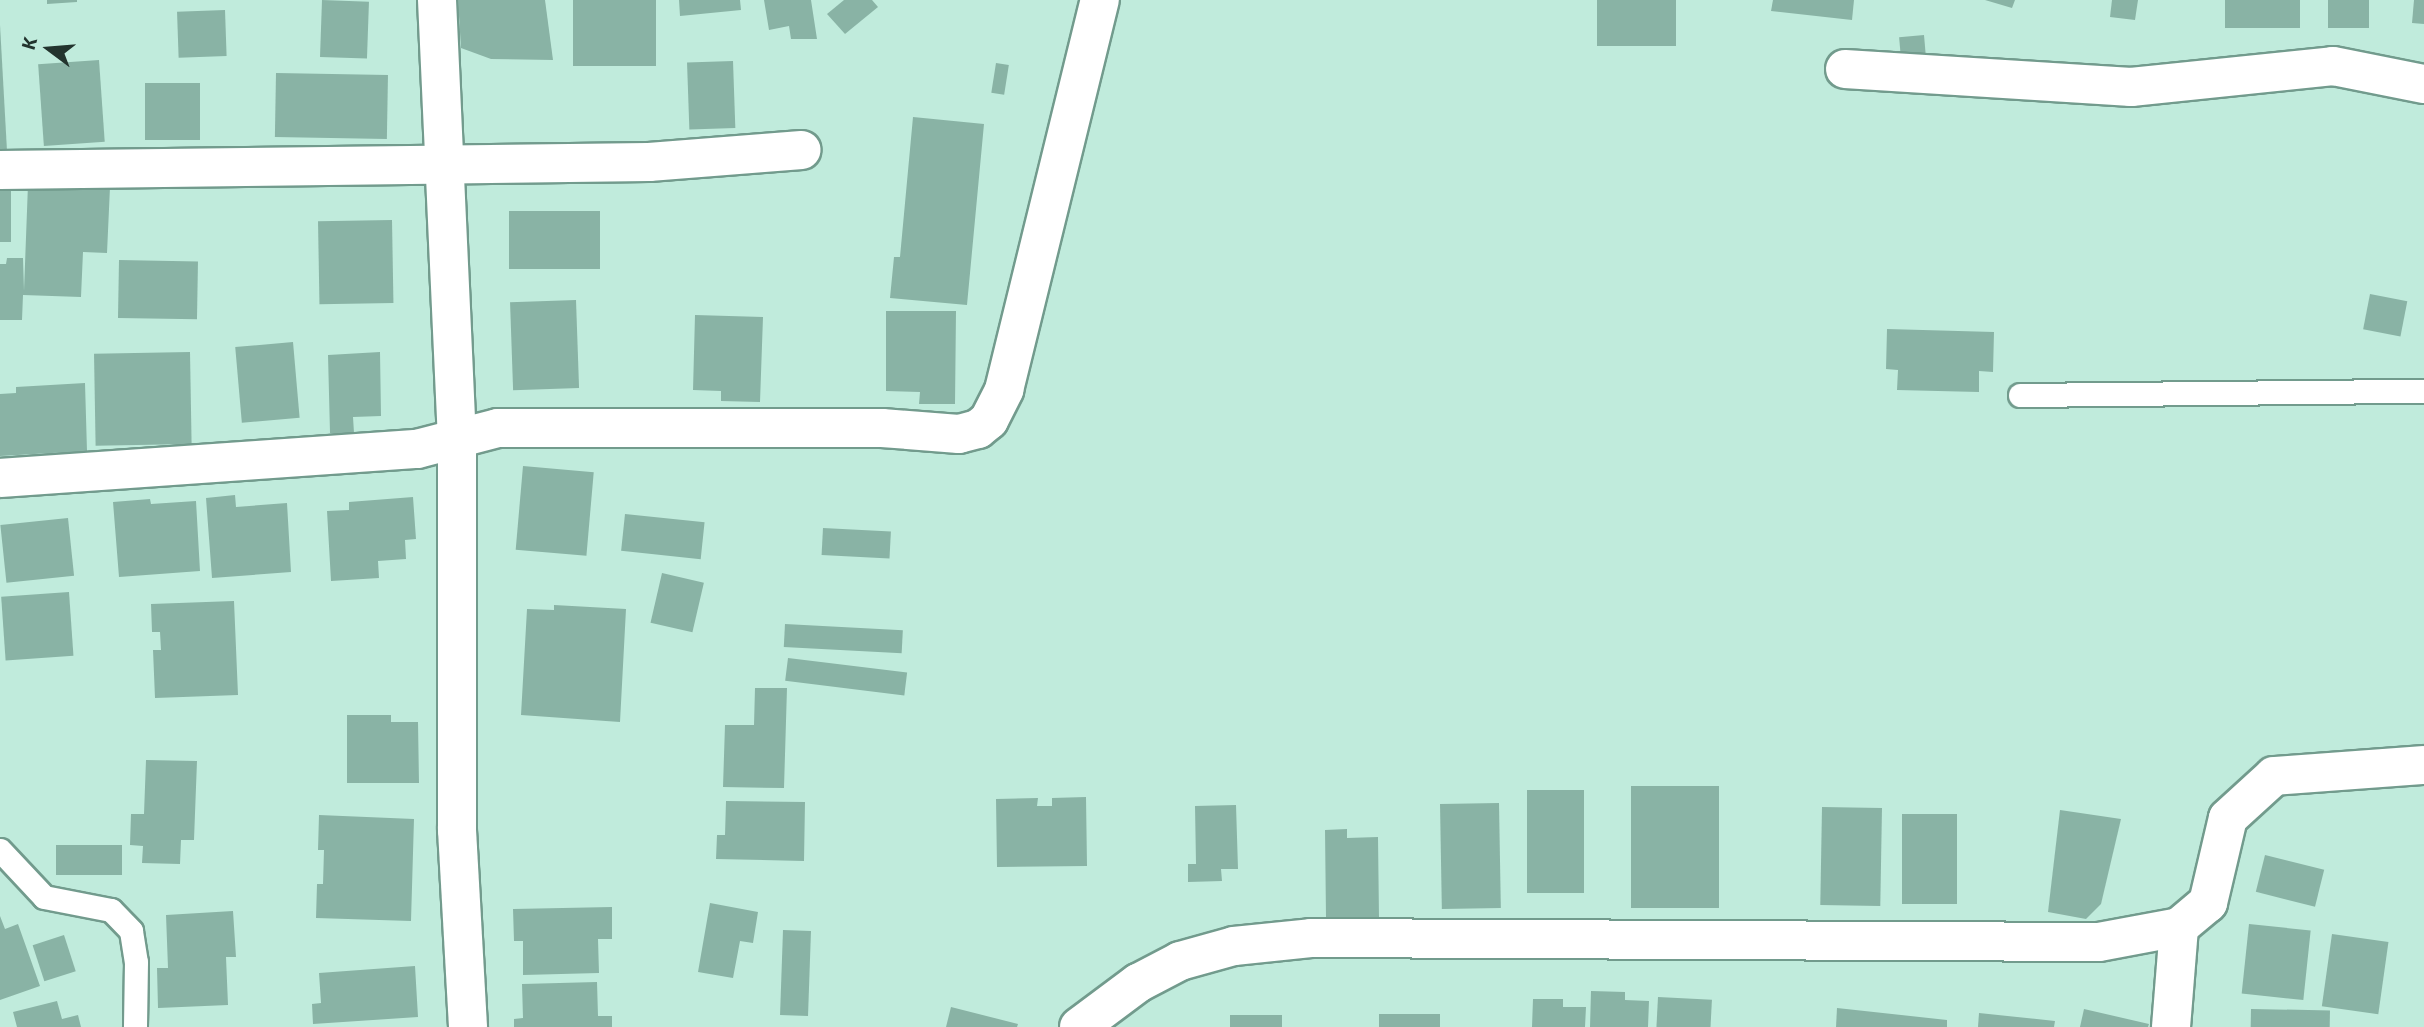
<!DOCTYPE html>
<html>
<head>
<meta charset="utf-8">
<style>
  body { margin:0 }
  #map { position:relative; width:2424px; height:1027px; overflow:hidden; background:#c0ebdc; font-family:"Exo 2",sans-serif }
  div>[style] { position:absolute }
  .building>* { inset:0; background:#89b3a5; transform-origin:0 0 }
  .roads { filter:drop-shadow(2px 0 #729b8d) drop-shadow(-2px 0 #729b8d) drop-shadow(0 2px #729b8d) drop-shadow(0 -2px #729b8d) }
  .service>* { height:23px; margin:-11.5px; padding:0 11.5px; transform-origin:11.5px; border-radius:11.5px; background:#fff }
  .minor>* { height:38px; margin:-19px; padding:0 19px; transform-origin:19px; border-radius:19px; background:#fff }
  span { translate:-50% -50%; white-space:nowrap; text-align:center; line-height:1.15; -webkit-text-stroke:5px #c0ebdc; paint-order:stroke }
  .north { position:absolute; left:14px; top:14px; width:70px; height:70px; -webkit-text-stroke:5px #c0ebdc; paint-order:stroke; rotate:286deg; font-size:19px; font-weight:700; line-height:28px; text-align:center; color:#23342e }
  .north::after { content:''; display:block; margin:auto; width:24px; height:32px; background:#23342e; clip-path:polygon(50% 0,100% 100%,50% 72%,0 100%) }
</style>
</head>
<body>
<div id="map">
  <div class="building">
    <i style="clip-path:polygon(47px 0,77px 0,77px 2px,47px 4px)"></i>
    <i style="left:322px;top:0;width:47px;height:57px;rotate:2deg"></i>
    <i style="clip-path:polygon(458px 0,545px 0,553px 60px,491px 59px,461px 48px)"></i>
    <i style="left:573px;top:0;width:83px;height:66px"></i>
    <i style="clip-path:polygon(679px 0,740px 0,741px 10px,680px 16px)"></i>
    <i style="clip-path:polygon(764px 0,811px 0,817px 39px,791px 39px,789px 26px,769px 30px)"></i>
    <i style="clip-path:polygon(844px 0,872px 0,878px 7px,845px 34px,827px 14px)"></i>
    <i style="left:1597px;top:0;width:79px;height:46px"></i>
    <i style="clip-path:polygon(1773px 0,1854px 0,1852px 20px,1771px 11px)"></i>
    <i style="clip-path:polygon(1985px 0,2015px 0,2012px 8px)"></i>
    <i style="clip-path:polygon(2112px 0,2138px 0,2135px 20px,2110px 17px)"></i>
    <i style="left:2225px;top:0;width:75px;height:28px"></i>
    <i style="left:2328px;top:0;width:41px;height:28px"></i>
    <i style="clip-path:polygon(2414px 0,2424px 0,2424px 24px,2412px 23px)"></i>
    <i style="left:225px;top:10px;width:46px;height:48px;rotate:88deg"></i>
    <i style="clip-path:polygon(0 25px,7px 151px,0 151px)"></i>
    <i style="left:1924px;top:35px;width:25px;height:25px;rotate:85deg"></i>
    <i style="left:99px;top:60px;width:82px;height:61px;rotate:86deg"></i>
    <i style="left:733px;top:61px;width:67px;height:46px;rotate:88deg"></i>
    <i style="left:996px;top:63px;width:13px;height:30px;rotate:9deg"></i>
    <i style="left:276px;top:73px;width:112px;height:64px;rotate:1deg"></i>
    <i style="left:200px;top:83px;width:57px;height:55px;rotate:90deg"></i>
    <i style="clip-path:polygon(913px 117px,984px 124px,967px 305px,890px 298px,894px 257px,900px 257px)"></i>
    <i style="clip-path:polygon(28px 184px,110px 187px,107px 253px,83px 252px,81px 297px,23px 295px,22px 320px,0 320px,0 264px,6px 264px,7px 258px,23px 258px,24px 291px)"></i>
    <i style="left:0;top:186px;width:11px;height:56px"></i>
    <i style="left:509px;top:211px;width:91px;height:58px"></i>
    <i style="left:392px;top:220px;width:83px;height:74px;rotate:89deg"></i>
    <i style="left:119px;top:260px;width:79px;height:58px;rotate:1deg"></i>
    <i style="left:2370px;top:294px;width:38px;height:36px;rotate:11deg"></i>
    <i style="left:576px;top:300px;width:88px;height:66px;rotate:88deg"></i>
    <i style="clip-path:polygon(886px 311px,956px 311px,955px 404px,919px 404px,920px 392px,886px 391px)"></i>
    <i style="clip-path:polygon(695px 315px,763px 317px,760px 402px,721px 401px,721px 391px,693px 390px)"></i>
    <i style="clip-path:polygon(1887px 329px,1994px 332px,1993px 372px,1979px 371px,1979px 392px,1897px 390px,1898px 370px,1886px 369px)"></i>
    <i style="left:293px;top:342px;width:76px;height:58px;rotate:85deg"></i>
    <i style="left:190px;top:352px;width:92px;height:96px;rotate:89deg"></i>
    <i style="clip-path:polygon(380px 352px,381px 416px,353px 417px,354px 433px,330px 433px,328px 355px)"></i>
    <i style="clip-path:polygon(85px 383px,87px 451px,0 456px,0 394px,16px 393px,16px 387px)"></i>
    <i style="left:523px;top:466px;width:71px;height:84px;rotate:5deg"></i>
    <i style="clip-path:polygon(235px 495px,236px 507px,287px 503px,291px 572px,212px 578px,206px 498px)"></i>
    <i style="clip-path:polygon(413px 497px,416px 539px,405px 540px,406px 559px,378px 561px,379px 578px,331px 581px,327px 511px,349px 510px,349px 502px)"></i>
    <i style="clip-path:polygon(150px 499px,151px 504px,196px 501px,200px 571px,119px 577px,113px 502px)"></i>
    <i style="left:625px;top:514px;width:80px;height:37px;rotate:6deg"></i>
    <i style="left:68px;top:518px;width:58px;height:68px;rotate:84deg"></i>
    <i style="left:823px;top:528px;width:68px;height:27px;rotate:3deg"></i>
    <i style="left:662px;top:573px;width:43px;height:51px;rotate:13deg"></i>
    <i style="left:69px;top:592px;width:64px;height:68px;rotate:86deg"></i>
    <i style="clip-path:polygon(234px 601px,238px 695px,155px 698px,153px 650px,161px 650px,160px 632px,152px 632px,151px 604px)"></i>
    <i style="clip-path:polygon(554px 605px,626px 609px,620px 722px,521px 715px,527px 609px,554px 610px)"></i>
    <i style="left:785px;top:624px;width:118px;height:23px;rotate:3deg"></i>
    <i style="left:788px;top:658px;width:120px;height:23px;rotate:7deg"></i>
    <i style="clip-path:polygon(755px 688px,787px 688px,784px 788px,723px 787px,725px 725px,754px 725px)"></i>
    <i style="clip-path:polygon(347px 715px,391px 715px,391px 722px,418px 722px,419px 783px,347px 783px)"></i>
    <i style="clip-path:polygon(146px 760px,197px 761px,194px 840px,181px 840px,180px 864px,142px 863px,143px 846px,130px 845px,131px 814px,144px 814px)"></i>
    <i style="left:1719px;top:786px;width:122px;height:88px;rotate:90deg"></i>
    <i style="left:1584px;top:790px;width:103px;height:57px;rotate:90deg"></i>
    <i style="clip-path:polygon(1086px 797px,1087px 866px,997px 867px,996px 799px,1038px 798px,1037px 806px,1052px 806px,1052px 798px)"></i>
    <i style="clip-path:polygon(726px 801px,805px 802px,804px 861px,716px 859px,717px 835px,725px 835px)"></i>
    <i style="left:1499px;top:803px;width:105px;height:59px;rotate:89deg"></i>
    <i style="clip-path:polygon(1236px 805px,1238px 869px,1221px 869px,1222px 881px,1188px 882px,1188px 864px,1196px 864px,1195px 806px)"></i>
    <i style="left:1822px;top:807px;width:60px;height:98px;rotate:1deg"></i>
    <i style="clip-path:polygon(2060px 810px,2121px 819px,2101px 904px,2086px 919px,2048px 912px)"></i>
    <i style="left:1902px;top:814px;width:55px;height:90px"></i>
    <i style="clip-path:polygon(319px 815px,414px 819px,411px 921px,316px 918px,317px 884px,323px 884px,324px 850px,318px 850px)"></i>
    <i style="clip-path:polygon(1347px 829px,1347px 838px,1378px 837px,1379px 918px,1326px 918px,1325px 830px)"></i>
    <i style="left:56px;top:845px;width:66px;height:30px"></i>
    <i style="left:2265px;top:855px;width:61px;height:38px;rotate:14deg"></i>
    <i style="clip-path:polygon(710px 903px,758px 912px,753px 943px,740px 941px,733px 978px,698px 972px)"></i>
    <i style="clip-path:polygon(612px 907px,612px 939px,598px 939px,599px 973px,523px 975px,523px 941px,514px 941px,513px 909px)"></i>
    <i style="clip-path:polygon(233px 911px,236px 957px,226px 957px,228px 1005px,158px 1008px,157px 968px,168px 968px,166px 915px)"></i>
    <i style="clip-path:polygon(0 916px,5px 929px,18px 924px,40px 986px,0 1000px)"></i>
    <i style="left:2249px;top:924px;width:62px;height:70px;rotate:6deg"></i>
    <i style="left:783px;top:930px;width:28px;height:85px;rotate:2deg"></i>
    <i style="left:2332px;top:934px;width:57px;height:73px;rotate:8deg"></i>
    <i style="left:64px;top:935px;width:38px;height:33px;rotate:72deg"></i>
    <i style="clip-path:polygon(415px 966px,418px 1017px,313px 1024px,312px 1004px,321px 1003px,319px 973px)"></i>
    <i style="clip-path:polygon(597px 982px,598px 1016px,612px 1016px,612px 1027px,514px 1027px,514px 1019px,523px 1018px,522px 984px)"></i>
    <i style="clip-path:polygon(1591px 991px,1625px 992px,1625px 1000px,1649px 1001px,1648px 1027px,1590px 1027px)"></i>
    <i style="left:1658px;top:997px;width:54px;height:30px;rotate:3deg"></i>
    <i style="clip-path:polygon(1533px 999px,1563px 999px,1563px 1007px,1586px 1007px,1585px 1027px,1532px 1027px)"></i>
    <i style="clip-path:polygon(57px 1001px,62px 1019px,78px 1015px,81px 1027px,17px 1027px,13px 1012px)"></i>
    <i style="clip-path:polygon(951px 1007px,1018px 1024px,1017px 1027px,946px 1027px)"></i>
    <i style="clip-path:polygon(1837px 1008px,1947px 1020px,1947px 1027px,1836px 1027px)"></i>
    <i style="clip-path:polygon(2084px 1009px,2149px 1024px,2148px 1027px,2080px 1027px)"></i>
    <i style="left:2251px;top:1009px;width:79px;height:18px;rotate:1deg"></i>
    <i style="clip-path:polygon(1979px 1013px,2055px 1021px,2054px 1027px,1978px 1027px)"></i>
    <i style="left:1440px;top:1014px;width:13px;height:61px;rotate:90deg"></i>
    <i style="left:1282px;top:1015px;width:12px;height:52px;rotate:90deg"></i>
  </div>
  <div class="roads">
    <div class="service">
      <i style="left:2020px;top:395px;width:404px;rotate:-0.6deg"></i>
      <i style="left:0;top:850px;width:64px;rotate:46.9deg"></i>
      <i style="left:44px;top:897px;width:68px;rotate:11deg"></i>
      <i style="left:111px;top:910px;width:29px;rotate:46deg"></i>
      <i style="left:131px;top:931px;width:31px;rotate:81deg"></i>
      <i style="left:136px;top:962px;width:65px;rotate:90.9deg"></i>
    </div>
    <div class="minor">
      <i style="left:437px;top:0;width:439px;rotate:87.4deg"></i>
      <i style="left:457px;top:439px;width:391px;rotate:90deg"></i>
      <i style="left:457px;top:830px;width:197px;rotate:86.8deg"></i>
      <i style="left:1845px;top:69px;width:287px;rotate:3.6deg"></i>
      <i style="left:2131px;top:87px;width:203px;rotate:-5.9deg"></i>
      <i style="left:2333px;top:66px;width:93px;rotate:11.2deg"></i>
      <i style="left:0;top:170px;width:649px;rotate:-0.71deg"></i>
      <i style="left:649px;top:162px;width:153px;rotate:-4.5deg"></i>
      <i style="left:0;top:478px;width:418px;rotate:-4deg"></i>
      <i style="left:417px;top:449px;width:84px;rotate:-14.5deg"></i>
      <i style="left:498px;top:428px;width:384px"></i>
      <i style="left:882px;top:428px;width:77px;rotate:4.5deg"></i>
      <i style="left:959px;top:434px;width:20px;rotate:-15deg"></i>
      <i style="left:978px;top:429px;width:14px;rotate:-39deg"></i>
      <i style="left:989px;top:420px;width:34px;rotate:-63deg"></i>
      <i style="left:1004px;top:390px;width:402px;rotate:-76.2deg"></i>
      <i style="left:1079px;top:1027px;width:74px;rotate:-36.7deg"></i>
      <i style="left:1138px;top:983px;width:47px;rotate:-27.6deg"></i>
      <i style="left:1180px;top:961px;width:56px;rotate:-15.5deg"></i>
      <i style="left:1234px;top:946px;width:77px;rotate:-5.9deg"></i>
      <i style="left:1311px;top:938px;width:788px;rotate:0.29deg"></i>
      <i style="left:2099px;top:942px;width:81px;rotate:-10.6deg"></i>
      <i style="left:2179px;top:927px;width:38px;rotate:-40deg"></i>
      <i style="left:2208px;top:903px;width:87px;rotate:-76.8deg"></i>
      <i style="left:2228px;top:818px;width:62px;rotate:-42.4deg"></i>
      <i style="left:2274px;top:776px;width:150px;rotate:-4.2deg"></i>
      <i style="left:2171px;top:1027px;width:100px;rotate:-85.4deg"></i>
    </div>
  </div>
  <div class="north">K</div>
</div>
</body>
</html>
